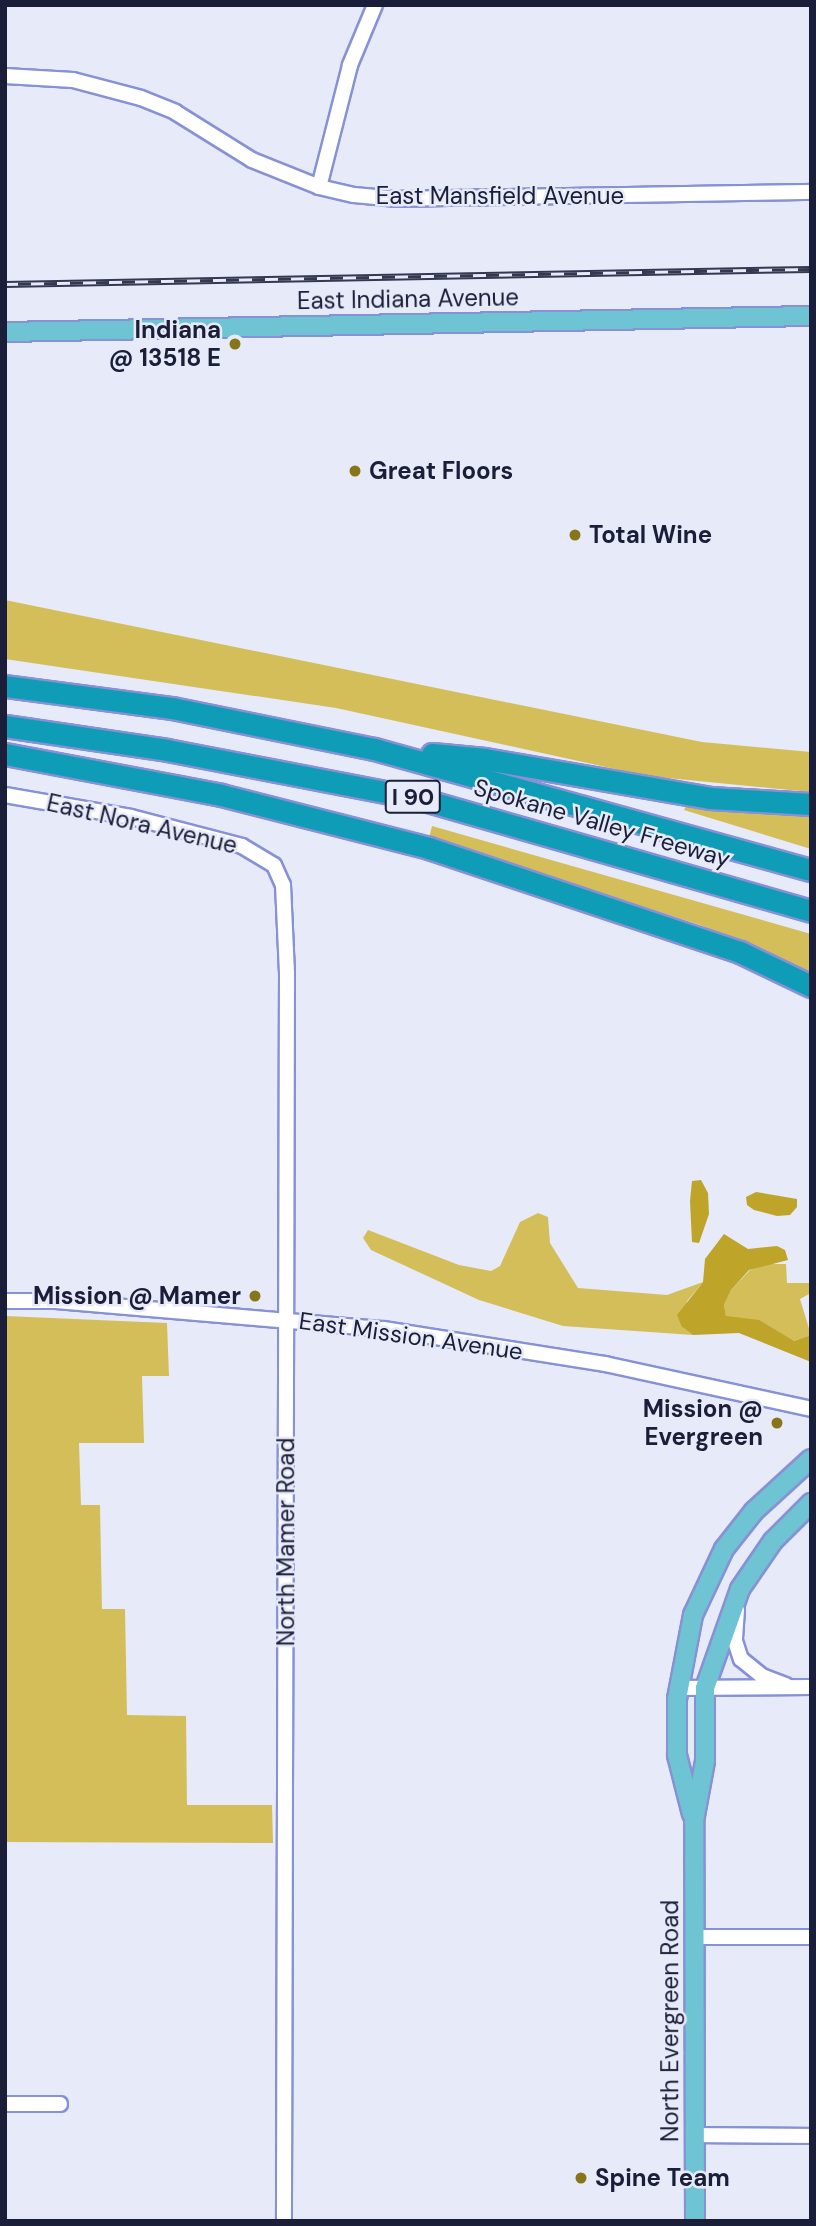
<!DOCTYPE html>
<html>
<head>
<meta charset="utf-8">
<style>
  body { margin:0 }
  #map { position:relative; width:816px; height:2226px; overflow:hidden; background:#e7eaf9; font-family:"DM Sans",sans-serif }
  div>[style] { position:absolute }
  .green>* { inset:0; background:#d4be5a }
  .forest>* { inset:0; background:#bea428 }
  .roads { filter:drop-shadow(2px 0 #8791d5) drop-shadow(-2px 0 #8791d5) drop-shadow(0 2px #8791d5) drop-shadow(0 -2px #8791d5) }
  .minor>* { height:14px; margin:-7px; padding:0 7px; transform-origin:7px; border-radius:7px; background:#fff }
  .major>* { height:18px; margin:-9px; padding:0 9px; transform-origin:9px; border-radius:9px; background:#6fc4d4 }
  .highway>* { height:21px; margin:-10.5px; padding:0 10.5px; transform-origin:10.5px; border-radius:10.5px; background:#0f9cb7 }
  .rail>* { height:7px; margin-top:-3.5px; transform-origin:0; background:repeating-linear-gradient(90deg,#e7eaf9 0 13px,#343850 0 26px); box-sizing:border-box; border-block:2px solid #343850 }
  .dots>* { width:19px; height:19px; translate:-50% -50%; box-sizing:border-box; border:4px solid #e7eaf9; border-radius:50% }
  span { translate:-50% -50%; white-space:nowrap; text-align:center; line-height:1.15; -webkit-text-stroke:5px #e7eaf9; paint-order:stroke }
  .shield-label span { padding:2px 5px; background:#e7eaf9; border:2px solid; border-radius:5px; -webkit-text-stroke-width:0 }
  .shield-label { font-size:23px; color:#1a1e38; font-weight:700 }
  .street-label { font-size:24px; color:#1a1e38 }
  .poi-label { font-size:24px; color:#1a1e38; font-weight:700 }
  .right { translate:-100% -50%; text-align:right }
  .left { translate:0 -50%; text-align:left }
  .frame { position:absolute; inset:0; border:7px solid #1a1e38; pointer-events:none }
</style>
</head>
<body>
<div id="map">
  <div class="green">
    <i style="clip-path:polygon(5px 600px,702px 742px,811px 752px,811px 792px,647px 776px,336px 708px,5px 659px)"></i>
    <i style="clip-path:polygon(686px 806px,811px 815px,811px 849px,684px 810px)"></i>
    <i style="clip-path:polygon(432px 826px,811px 934px,811px 972px,700px 925px,429px 838px)"></i>
    <i style="clip-path:polygon(538px 1213px,548px 1217px,550px 1243px,578px 1288px,667px 1295px,703px 1282px,687px 1301px,682px 1327px,693px 1335px,563px 1326px,479px 1300px,371px 1250px,363px 1238px,368px 1230px,459px 1265px,491px 1271px,500px 1266px,520px 1222px)"></i>
    <i style="clip-path:polygon(769px 1264px,786px 1264px,787px 1283px,811px 1283px,811px 1293px,800px 1299px,811px 1335px,794px 1341px,726px 1317px,724px 1305px,731px 1290px,750px 1270px)"></i>
    <i style="clip-path:polygon(5px 1316px,167px 1323px,169px 1376px,142px 1376px,144px 1443px,79px 1443px,81px 1505px,100px 1505px,102px 1609px,125px 1609px,127px 1715px,186px 1716px,187px 1805px,272px 1805px,273px 1843px,5px 1842px)"></i>
  </div>
  <div class="forest">
    <i style="clip-path:polygon(701px 1180px,708px 1193px,709px 1214px,699px 1243px,692px 1242px,690px 1201px,692px 1181px)"></i>
    <i style="clip-path:polygon(756px 1192px,797px 1199px,797px 1207px,790px 1215px,777px 1216px,754px 1210px,747px 1205px,746px 1197px)"></i>
    <i style="clip-path:polygon(724px 1234px,748px 1249px,777px 1246px,785px 1250px,788px 1260px,749px 1270px,731px 1290px,724px 1305px,726px 1316px,759px 1320px,794px 1341px,811px 1335px,811px 1362px,739px 1333px,693px 1335px,682px 1327px,677px 1315px,703px 1282px,705px 1259px)"></i>
  </div>
  <div class="roads">
    <div class="minor">
      <i style="left:5px;top:76px;width:68px;rotate:3.4deg"></i>
      <i style="left:73px;top:80px;width:70px;rotate:14.8deg"></i>
      <i style="left:141px;top:98px;width:37px;rotate:22deg"></i>
      <i style="left:175px;top:112px;width:91px;rotate:31.9deg"></i>
      <i style="left:252px;top:160px;width:72px;rotate:21.9deg"></i>
      <i style="left:319px;top:187px;width:36px;rotate:13deg"></i>
      <i style="left:354px;top:195px;width:43px;rotate:5.3deg"></i>
      <i style="left:397px;top:199px;width:414px;rotate:-1deg"></i>
      <i style="left:319px;top:187px;width:126px;rotate:-75.7deg"></i>
      <i style="left:350px;top:65px;width:65px;rotate:-67.4deg"></i>
      <i style="left:5px;top:795px;width:128px;rotate:9.9deg"></i>
      <i style="left:131px;top:817px;width:115px;rotate:14.6deg"></i>
      <i style="left:242px;top:846px;width:37px;rotate:31deg"></i>
      <i style="left:274px;top:865px;width:22px;rotate:66deg"></i>
      <i style="left:283px;top:885px;width:88px;rotate:87.4deg"></i>
      <i style="left:287px;top:973px;width:1248px;rotate:90.14deg"></i>
      <i style="left:5px;top:1301px;width:51px"></i>
      <i style="left:56px;top:1301px;width:329px;rotate:4.9deg"></i>
      <i style="left:384px;top:1329px;width:224px;rotate:9deg"></i>
      <i style="left:605px;top:1364px;width:211px;rotate:12.3deg"></i>
      <i style="left:737px;top:1610px;width:31px;rotate:94deg"></i>
      <i style="left:735px;top:1641px;width:19px;rotate:72deg"></i>
      <i style="left:741px;top:1659px;width:27px;rotate:39deg"></i>
      <i style="left:762px;top:1676px;width:26px;rotate:21deg"></i>
      <i style="left:678px;top:1688px;width:133px;rotate:-0.4deg"></i>
      <i style="left:694px;top:1937px;width:117px"></i>
      <i style="left:5px;top:2104px;width:55px"></i>
      <i style="left:695px;top:2135px;width:116px;rotate:0.5deg"></i>
    </div>
    <div class="major">
      <i style="left:5px;top:332px;width:806px;rotate:-1.14deg"></i>
      <i style="left:692px;top:1814px;width:61px;rotate:-104.3deg"></i>
      <i style="left:677px;top:1755px;width:56px;rotate:-90deg"></i>
      <i style="left:677px;top:1699px;width:86px;rotate:-79.2deg"></i>
      <i style="left:693px;top:1615px;width:73px;rotate:-64.8deg"></i>
      <i style="left:724px;top:1549px;width:48px;rotate:-51.7deg"></i>
      <i style="left:754px;top:1511px;width:77px;rotate:-42.4deg"></i>
      <i style="left:695px;top:2221px;width:400px;rotate:-90.1deg"></i>
      <i style="left:694px;top:1821px;width:61px;rotate:-79.6deg"></i>
      <i style="left:705px;top:1761px;width:73px;rotate:-90deg"></i>
      <i style="left:705px;top:1688px;width:105px;rotate:-70.5deg"></i>
      <i style="left:740px;top:1589px;width:58px;rotate:-55.5deg"></i>
      <i style="left:773px;top:1541px;width:54px;rotate:-45deg"></i>
    </div>
    <div class="highway">
      <i style="left:5px;top:686px;width:168px;rotate:7.5deg"></i>
      <i style="left:172px;top:708px;width:206px;rotate:11.5deg"></i>
      <i style="left:374px;top:749px;width:453px;rotate:15.5deg"></i>
      <i style="left:5px;top:726px;width:164px;rotate:8.4deg"></i>
      <i style="left:167px;top:750px;width:255px;rotate:10.9deg"></i>
      <i style="left:417px;top:798px;width:410px;rotate:16deg"></i>
      <i style="left:5px;top:754px;width:220px;rotate:10.7deg"></i>
      <i style="left:221px;top:795px;width:215px;rotate:14.3deg"></i>
      <i style="left:429px;top:848px;width:328px;rotate:18.5deg"></i>
      <i style="left:740px;top:952px;width:79px;rotate:25.6deg"></i>
      <i style="left:432px;top:754px;width:53px;rotate:5.4deg"></i>
      <i style="left:485px;top:759px;width:228px;rotate:9.8deg"></i>
      <i style="left:710px;top:798px;width:101px;rotate:3.4deg"></i>
    </div>
  </div>
  <div class="rail">
    <i style="left:5px;top:284px;width:806px;rotate:-1.07deg"></i>
  </div>
  <div class="dots">
    <i style="left:235px;top:344px;background:#887519"></i>
    <i style="left:355px;top:471px;background:#887519"></i>
    <i style="left:575px;top:535px;background:#887519"></i>
    <i style="left:255px;top:1296px;background:#887519"></i>
    <i style="left:777px;top:1423px;background:#887519"></i>
    <i style="left:581px;top:2178px;background:#887519"></i>
  </div>
  <div class="shield-label">
    <span style="left:413px;top:797px">I 90</span>
  </div>
  <div class="street-label">
    <span style="left:500px;top:196px">East Mansfield Avenue</span>
    <span style="left:408px;top:299px;rotate:-1deg">East Indiana Avenue</span>
    <span style="left:602px;top:823px;rotate:16deg">Spokane Valley Freeway</span>
    <span style="left:142px;top:824px;rotate:13deg">East Nora Avenue</span>
    <span style="left:411px;top:1336px;rotate:8deg">East Mission Avenue</span>
    <span style="left:286px;top:1542px;rotate:-90deg">North Mamer Road</span>
    <span style="left:670px;top:2021px;rotate:-90deg">North Evergreen Road</span>
  </div>
  <div class="poi-label">
    <span class="right" style="left:221px;top:344px">Indiana<br>@ 13518 E</span>
    <span class="left" style="left:369px;top:471px">Great Floors</span>
    <span class="left" style="left:589px;top:535px">Total Wine</span>
    <span class="right" style="left:241px;top:1296px">Mission @ Mamer</span>
    <span class="right" style="left:763px;top:1423px">Mission @<br>Evergreen</span>
    <span class="left" style="left:595px;top:2178px">Spine Team</span>
  </div>
  <div class="frame"></div>
</div>
</body>
</html>
